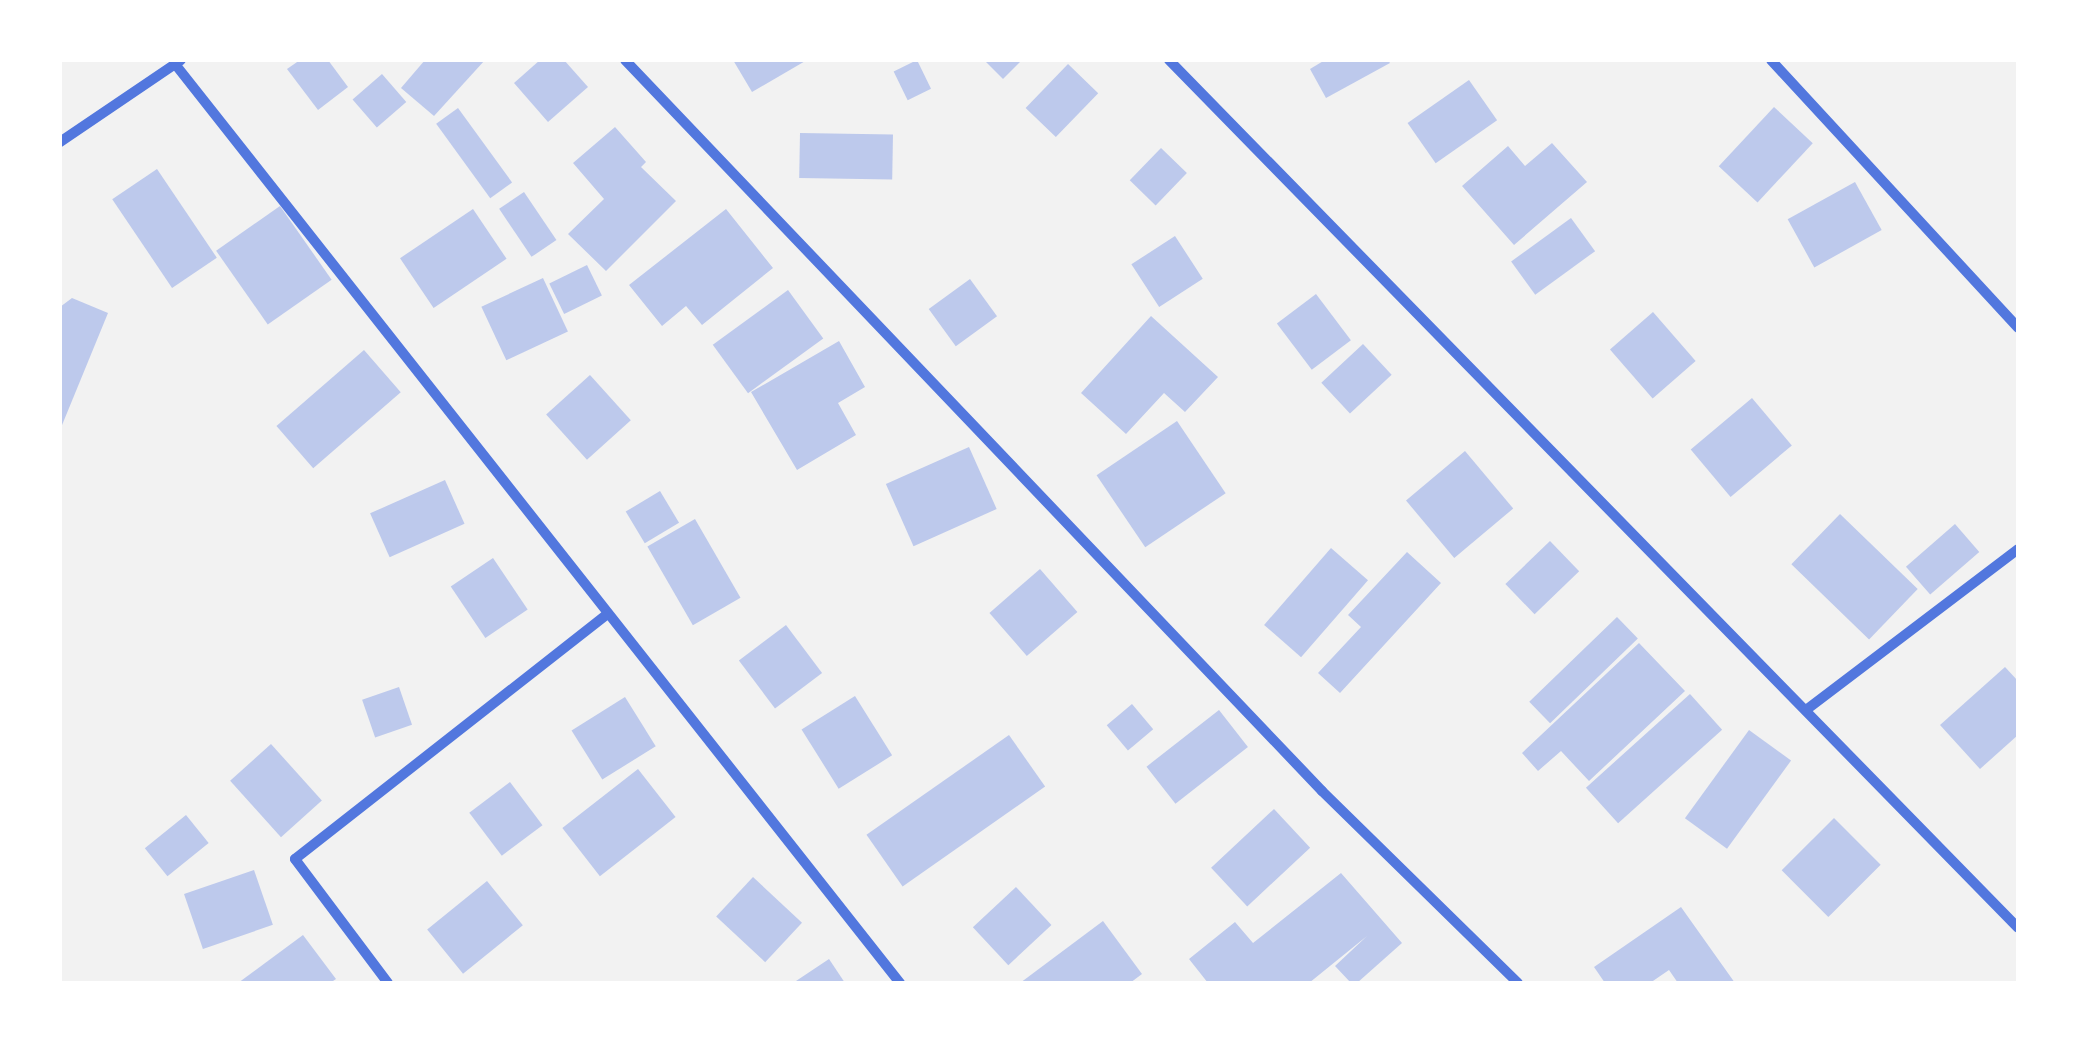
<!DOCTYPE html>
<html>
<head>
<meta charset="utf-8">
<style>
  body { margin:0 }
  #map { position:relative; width:2078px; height:1043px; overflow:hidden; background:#f2f2f2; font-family:"Varela Round",sans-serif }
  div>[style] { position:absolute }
  .building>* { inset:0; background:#bdc9ec; transform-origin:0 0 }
  .minor>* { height:10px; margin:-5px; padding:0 5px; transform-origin:5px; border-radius:5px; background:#5277de }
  span { translate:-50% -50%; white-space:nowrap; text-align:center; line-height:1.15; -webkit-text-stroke:10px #fff; paint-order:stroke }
  .frame { position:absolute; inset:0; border:62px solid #fff; pointer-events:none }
</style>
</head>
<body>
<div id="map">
  <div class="building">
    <i style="clip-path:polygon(300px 60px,328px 60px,348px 87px,318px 110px,287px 69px)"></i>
    <i style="clip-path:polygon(425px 60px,485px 60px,434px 116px,401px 88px)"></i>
    <i style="clip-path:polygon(540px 60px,564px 60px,588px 87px,548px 122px,514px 83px)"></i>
    <i style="clip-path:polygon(733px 60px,807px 60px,752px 92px)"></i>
    <i style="left:917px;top:60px;width:32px;height:26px;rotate:64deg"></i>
    <i style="clip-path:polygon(984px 60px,1022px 60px,1003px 79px)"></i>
    <i style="clip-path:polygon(1325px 60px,1388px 60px,1390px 63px,1326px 98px,1310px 69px)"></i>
    <i style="left:1068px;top:64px;width:42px;height:61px;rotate:44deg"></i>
    <i style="left:382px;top:74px;width:37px;height:39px;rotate:49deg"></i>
    <i style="left:1469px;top:80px;width:49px;height:75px;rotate:55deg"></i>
    <i style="left:1774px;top:107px;width:53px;height:81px;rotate:43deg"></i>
    <i style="left:458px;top:108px;width:92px;height:27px;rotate:54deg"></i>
    <i style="clip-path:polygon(615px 127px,646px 162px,641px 167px,676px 201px,606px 271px,568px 234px,604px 199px,573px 163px)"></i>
    <i style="left:800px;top:133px;width:93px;height:45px;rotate:1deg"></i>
    <i style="clip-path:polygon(1552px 143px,1587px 182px,1514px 245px,1462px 186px,1508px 146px,1525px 166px)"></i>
    <i style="left:1161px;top:148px;width:36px;height:45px;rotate:44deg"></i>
    <i style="left:157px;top:169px;width:107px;height:54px;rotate:56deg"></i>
    <i style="left:1855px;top:182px;width:55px;height:77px;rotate:61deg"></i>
    <i style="left:524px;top:192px;width:58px;height:30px;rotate:56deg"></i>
    <i style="left:280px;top:206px;width:90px;height:78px;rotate:55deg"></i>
    <i style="left:473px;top:209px;width:60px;height:88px;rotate:56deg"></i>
    <i style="clip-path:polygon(726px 209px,773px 268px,702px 325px,686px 306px,662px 326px,629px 285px)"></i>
    <i style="left:1571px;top:218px;width:41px;height:74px;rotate:54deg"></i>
    <i style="left:1175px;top:236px;width:51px;height:52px;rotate:57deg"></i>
    <i style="left:587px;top:265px;width:34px;height:42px;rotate:64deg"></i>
    <i style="left:543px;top:278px;width:59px;height:68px;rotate:65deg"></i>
    <i style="left:970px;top:279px;width:46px;height:51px;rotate:54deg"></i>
    <i style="left:788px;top:290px;width:60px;height:93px;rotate:54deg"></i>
    <i style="left:1316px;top:294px;width:58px;height:49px;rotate:53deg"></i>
    <i style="clip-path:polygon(72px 298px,108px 313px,60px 430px,60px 307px)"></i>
    <i style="left:1653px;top:312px;width:65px;height:57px;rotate:49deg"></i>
    <i style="clip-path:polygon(1151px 316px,1218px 377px,1185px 412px,1164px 393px,1126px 434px,1081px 393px)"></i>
    <i style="clip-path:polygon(839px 341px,865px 387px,838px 403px,856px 435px,797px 470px,751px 392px)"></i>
    <i style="left:1363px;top:344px;width:42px;height:57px;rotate:47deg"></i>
    <i style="left:364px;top:350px;width:56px;height:116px;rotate:49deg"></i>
    <i style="left:590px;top:375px;width:61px;height:59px;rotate:48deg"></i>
    <i style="left:1752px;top:398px;width:62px;height:80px;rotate:50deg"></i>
    <i style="left:1177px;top:421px;width:87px;height:97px;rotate:56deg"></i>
    <i style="left:969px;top:447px;width:68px;height:91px;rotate:66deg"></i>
    <i style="left:1465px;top:451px;width:75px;height:77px;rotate:50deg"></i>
    <i style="left:445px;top:480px;width:48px;height:82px;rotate:66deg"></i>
    <i style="left:660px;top:491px;width:37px;height:40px;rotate:59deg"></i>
    <i style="left:1840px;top:514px;width:108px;height:70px;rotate:44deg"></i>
    <i style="left:695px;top:519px;width:91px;height:55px;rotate:60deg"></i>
    <i style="left:1955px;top:524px;width:37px;height:65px;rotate:49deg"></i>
    <i style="left:1550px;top:541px;width:42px;height:62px;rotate:46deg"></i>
    <i style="left:1331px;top:548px;width:49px;height:102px;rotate:41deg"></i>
    <i style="clip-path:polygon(1407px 552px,1441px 583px,1340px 693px,1318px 673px,1361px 627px,1348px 615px)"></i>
    <i style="left:493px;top:558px;width:62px;height:51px;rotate:56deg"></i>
    <i style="left:1040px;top:569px;width:57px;height:67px;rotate:49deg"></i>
    <i style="left:1617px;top:617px;width:30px;height:122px;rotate:46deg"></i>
    <i style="left:786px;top:625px;width:60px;height:59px;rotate:53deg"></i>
    <i style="clip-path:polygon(1639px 643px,1685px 691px,1589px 781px,1561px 751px,1538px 771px,1522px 753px)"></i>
    <i style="clip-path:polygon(2005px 667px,2018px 681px,2018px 735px,1980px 769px,1940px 725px)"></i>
    <i style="left:399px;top:687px;width:40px;height:39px;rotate:71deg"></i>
    <i style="left:1690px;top:694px;width:48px;height:140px;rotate:48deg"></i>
    <i style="left:855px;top:696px;width:70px;height:63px;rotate:58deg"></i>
    <i style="left:625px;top:697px;width:58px;height:63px;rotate:58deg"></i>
    <i style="left:1132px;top:704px;width:33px;height:33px;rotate:50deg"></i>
    <i style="left:1219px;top:710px;width:47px;height:92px;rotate:52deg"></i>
    <i style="left:1749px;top:730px;width:52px;height:109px;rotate:36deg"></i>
    <i style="left:1009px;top:735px;width:63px;height:174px;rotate:55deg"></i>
    <i style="left:271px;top:744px;width:76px;height:55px;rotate:48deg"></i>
    <i style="left:638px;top:769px;width:61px;height:96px;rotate:52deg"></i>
    <i style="left:510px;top:782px;width:54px;height:51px;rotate:53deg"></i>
    <i style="left:1274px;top:809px;width:53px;height:86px;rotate:47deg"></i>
    <i style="left:186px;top:815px;width:36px;height:53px;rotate:51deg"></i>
    <i style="left:1834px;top:818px;width:66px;height:74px;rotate:45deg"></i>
    <i style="left:254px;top:870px;width:58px;height:74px;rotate:71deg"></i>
    <i style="clip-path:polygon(1341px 873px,1402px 943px,1357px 983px,1351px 983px,1335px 966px,1367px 936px,1309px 983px,1208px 983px,1189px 959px,1235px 922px,1253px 943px)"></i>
    <i style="left:753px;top:877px;width:67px;height:54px;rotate:43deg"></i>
    <i style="left:487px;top:881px;width:57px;height:77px;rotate:51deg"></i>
    <i style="left:1016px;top:887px;width:52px;height:59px;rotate:47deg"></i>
    <i style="clip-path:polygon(1681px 907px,1735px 983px,1678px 983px,1669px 970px,1650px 983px,1605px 983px,1594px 967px)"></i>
    <i style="clip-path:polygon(1103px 921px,1142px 974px,1130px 983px,1020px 983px)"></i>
    <i style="clip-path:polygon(303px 935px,336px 979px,330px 983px,238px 983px)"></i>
    <i style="clip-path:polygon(829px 959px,845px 983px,793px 983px)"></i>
  </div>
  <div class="minor">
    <i style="left:625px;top:60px;width:1010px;rotate:46.36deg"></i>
    <i style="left:1322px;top:791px;width:274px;rotate:44.4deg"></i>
    <i style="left:1169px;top:60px;width:1214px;rotate:45.63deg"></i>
    <i style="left:1771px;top:60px;width:364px;rotate:47.3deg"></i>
    <i style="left:175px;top:64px;width:1171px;rotate:51.73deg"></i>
    <i style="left:60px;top:142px;width:146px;rotate:-34.1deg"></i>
    <i style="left:1806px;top:710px;width:266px;rotate:-37.2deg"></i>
    <i style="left:388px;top:983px;width:155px;rotate:-126.9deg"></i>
    <i style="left:295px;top:859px;width:397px;rotate:-38.1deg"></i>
  </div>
  <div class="frame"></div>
</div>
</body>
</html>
